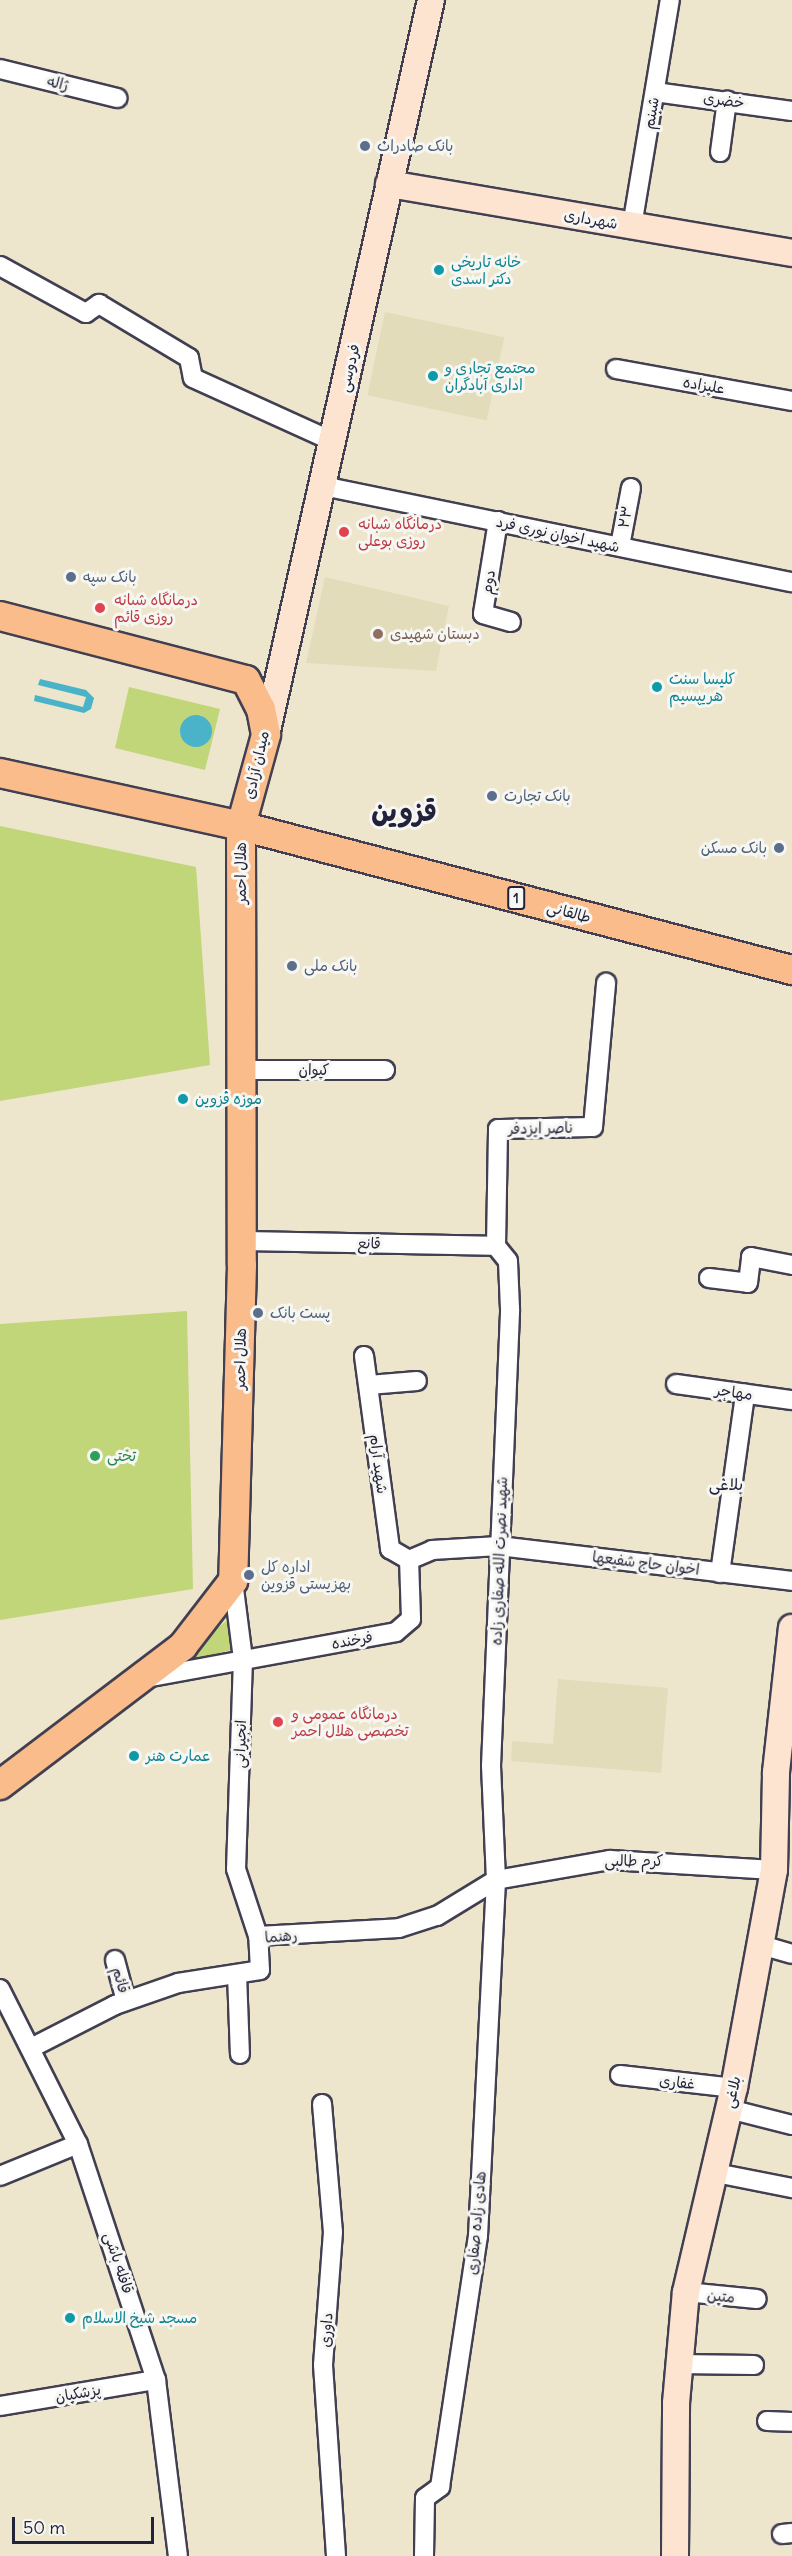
<!DOCTYPE html>
<html>
<head>
<meta charset="utf-8">
<style>
  body { margin:0 }
  #map { position:relative; width:792px; height:2556px; overflow:hidden; background:#eee6cc; font-family:Delius,"Playpen Sans Arabic",sans-serif }
  div>[style] { position:absolute }
  .built>* { inset:0; background:#e3dcba; transform-origin:0 0 }
  .green>* { inset:0; background:#c1d579 }
  .water>* { inset:0; background:#4bb3c9 }
  .round { border-radius:50% }
  .roads { filter:drop-shadow(2px 0 #413f51) drop-shadow(-2px 0 #413f51) drop-shadow(0 2px #413f51) drop-shadow(0 -2px #413f51) }
  .street>* { height:18px; margin:-9px; padding:0 9px; transform-origin:9px; border-radius:9px; background:#fff }
  .secondary>* { height:26px; margin:-13px; padding:0 13px; transform-origin:13px; border-radius:13px; background:#fde4d0 }
  .primary>* { height:28px; margin:-14px; padding:0 14px; transform-origin:14px; border-radius:14px; background:#f9bc8a }
  .dots>* { width:16px; height:16px; translate:-50% -50%; box-sizing:border-box; border:3px solid #f6f6f2; border-radius:50% }
  span { translate:-50% -50%; white-space:nowrap; text-align:center; line-height:1.15; -webkit-text-stroke:6px #f6f6f2; paint-order:stroke }
  .shield-label span { padding:2px 4px; background:#f6f6f2; border:2px solid; border-radius:4px; -webkit-text-stroke-width:0 }
  .shield-label { font-size:14px; color:#22223b; font-weight:700 }
  .street-label { font-size:15px; color:#22223b }
  .service-label { font-size:15px; color:#4e5e75 }
  .left { translate:0 -50%; text-align:left }
  .right { translate:-100% -50%; text-align:right }
  .culture-label { font-size:15px; color:#0d838f }
  .health-label { font-size:15px; color:#be3a42 }
  .education-label { font-size:15px; color:#785e54 }
  .leisure-label { font-size:15px; color:#27864d }
  .neighbourhood-label { font-size:16px; color:#22223b }
  .town-label { font-size:27px; color:#22223b; font-weight:700 }
  .scale { position:absolute; left:12px; top:2517px; width:142px; height:27px; box-sizing:border-box; border:3px solid #22223b; border-top:0; padding-left:8px; font-size:18px; line-height:21px; white-space:nowrap; color:#22223b; -webkit-text-stroke:4px #f6f6f2; paint-order:stroke }
</style>
</head>
<body>
<div id="map">
  <div class="built">
    <i style="left:385px;top:312px;width:122px;height:85px;rotate:12deg"></i>
    <i style="clip-path:polygon(325px 577px,449px 606px,436px 671px,306px 663px)"></i>
    <i style="clip-path:polygon(558px 1679px,668px 1688px,661px 1773px,511px 1761px,512px 1741px,553px 1744px)"></i>
  </div>
  <div class="green">
    <i style="clip-path:polygon(evenodd,129px 687px,220px 709px,205px 770px,115px 748px,129px 687px,200px 715px,209px 721px,185px 742px,180px 733px,200px 715px)"></i>
    <i style="clip-path:polygon(0 826px,196px 867px,210px 1065px,0 1101px)"></i>
    <i style="clip-path:polygon(187px 1311px,193px 1589px,0 1620px,0 1324px)"></i>
    <i style="clip-path:polygon(234px 1614px,235px 1649px,176px 1664px)"></i>
  </div>
  <div class="water">
    <i style="clip-path:polygon(40px 679px,86px 690px,94px 698px,91px 709px,84px 713px,34px 701px,35px 695px,83px 707px,86px 697px,38px 685px)"></i>
    <i class="round" style="left:180px;top:715px;width:32px;height:32px"></i>
  </div>
  <div class="roads">
    <div class="street">
      <i style="left:0;top:69px;width:121px;rotate:13.9deg"></i>
      <i style="left:655px;top:92px;width:138px;rotate:7.9deg"></i>
      <i style="left:720px;top:152px;width:52px;rotate:-82.3deg"></i>
      <i style="left:632px;top:226px;width:229px;rotate:-80.5deg"></i>
      <i style="left:0;top:266px;width:98px;rotate:28.7deg"></i>
      <i style="left:86px;top:313px;width:16px;rotate:-35deg"></i>
      <i style="left:99px;top:304px;width:105px;rotate:31deg"></i>
      <i style="left:189px;top:358px;width:20px;rotate:79deg"></i>
      <i style="left:193px;top:378px;width:153px;rotate:24.4deg"></i>
      <i style="left:616px;top:369px;width:179px;rotate:10.3deg"></i>
      <i style="left:323px;top:486px;width:479px;rotate:11.6deg"></i>
      <i style="left:498px;top:521px;width:94px;rotate:99.2deg"></i>
      <i style="left:483px;top:614px;width:29px;rotate:16deg"></i>
      <i style="left:620px;top:546px;width:59px;rotate:-79.3deg"></i>
      <i style="left:242px;top:1070px;width:143px"></i>
      <i style="left:241px;top:1241px;width:255px;rotate:1.1deg"></i>
      <i style="left:496px;top:1246px;width:117px;rotate:-89deg"></i>
      <i style="left:498px;top:1129px;width:95px;rotate:-1.2deg"></i>
      <i style="left:593px;top:1127px;width:145px;rotate:-84.8deg"></i>
      <i style="left:709px;top:1278px;width:39px;rotate:7deg"></i>
      <i style="left:748px;top:1283px;width:26px;rotate:-83deg"></i>
      <i style="left:751px;top:1257px;width:42px;rotate:11deg"></i>
      <i style="left:364px;top:1356px;width:195px;rotate:82.3deg"></i>
      <i style="left:390px;top:1549px;width:22px;rotate:30deg"></i>
      <i style="left:676px;top:1384px;width:117px;rotate:7.9deg"></i>
      <i style="left:369px;top:1385px;width:48px;rotate:-4.8deg"></i>
      <i style="left:409px;top:1560px;width:25px;rotate:-23deg"></i>
      <i style="left:432px;top:1550px;width:67px;rotate:-3.4deg"></i>
      <i style="left:499px;top:1546px;width:295px;rotate:6.8deg"></i>
      <i style="left:720px;top:1573px;width:181px;rotate:-82deg"></i>
      <i style="left:233px;top:1581px;width:79px;rotate:82.7deg"></i>
      <i style="left:243px;top:1659px;width:210px;rotate:91.9deg"></i>
      <i style="left:236px;top:1869px;width:71px;rotate:71.8deg"></i>
      <i style="left:146px;top:1678px;width:254px;rotate:-10.4deg"></i>
      <i style="left:396px;top:1632px;width:20px;rotate:-41deg"></i>
      <i style="left:411px;top:1619px;width:59px;rotate:-91.9deg"></i>
      <i style="left:761px;top:1945px;width:32px;rotate:16deg"></i>
      <i style="left:115px;top:1960px;width:42px;rotate:75deg"></i>
      <i style="left:237px;top:1974px;width:80px;rotate:87.9deg"></i>
      <i style="left:0;top:1989px;width:174px;rotate:63.3deg"></i>
      <i style="left:78px;top:2144px;width:249px;rotate:71.7deg"></i>
      <i style="left:156px;top:2380px;width:177px;rotate:82.9deg"></i>
      <i style="left:31px;top:2048px;width:94px;rotate:-27.1deg"></i>
      <i style="left:115px;top:2005px;width:67px;rotate:-19.2deg"></i>
      <i style="left:178px;top:1983px;width:83px;rotate:-9deg"></i>
      <i style="left:260px;top:1970px;width:34px;rotate:-93deg"></i>
      <i style="left:258px;top:1936px;width:141px;rotate:-3.2deg"></i>
      <i style="left:399px;top:1928px;width:40px;rotate:-18deg"></i>
      <i style="left:437px;top:1916px;width:69px;rotate:-31.4deg"></i>
      <i style="left:496px;top:1880px;width:116px;rotate:-10deg"></i>
      <i style="left:610px;top:1860px;width:164px;rotate:3.5deg"></i>
      <i style="left:620px;top:2075px;width:115px;rotate:6.5deg"></i>
      <i style="left:322px;top:2104px;width:128px;rotate:85.1deg"></i>
      <i style="left:333px;top:2232px;width:133px;rotate:94.3deg"></i>
      <i style="left:323px;top:2365px;width:191px;rotate:86.1deg"></i>
      <i style="left:729px;top:2109px;width:65px;rotate:14.3deg"></i>
      <i style="left:711px;top:2172px;width:83px;rotate:11.2deg"></i>
      <i style="left:0;top:2176px;width:84px;rotate:-22.3deg"></i>
      <i style="left:686px;top:2292px;width:71px;rotate:5.6deg"></i>
      <i style="left:678px;top:2364px;width:76px;rotate:0.8deg"></i>
      <i style="left:0;top:2406px;width:158px;rotate:-9.5deg"></i>
      <i style="left:767px;top:2421px;width:25px;rotate:2deg"></i>
      <i style="left:782px;top:2534px;width:10px;rotate:-6deg"></i>
      <i style="left:424px;top:2556px;width:58px;rotate:-89deg"></i>
      <i style="left:425px;top:2498px;width:19px;rotate:-36deg"></i>
      <i style="left:440px;top:2487px;width:254px;rotate:-81.4deg"></i>
      <i style="left:478px;top:2236px;width:356px;rotate:-87.1deg"></i>
      <i style="left:496px;top:1880px;width:114px;rotate:-92.5deg"></i>
      <i style="left:491px;top:1766px;width:457px;rotate:-87.6deg"></i>
      <i style="left:510px;top:1309px;width:48px;rotate:-92.4deg"></i>
      <i style="left:508px;top:1261px;width:19px;rotate:-129deg"></i>
    </div>
    <div class="secondary">
      <i style="left:389px;top:184px;width:409px;rotate:9.7deg"></i>
      <i style="left:266px;top:735px;width:753px;rotate:-77.35deg"></i>
      <i style="left:675px;top:2556px;width:153px;rotate:-89.6deg"></i>
      <i style="left:676px;top:2403px;width:111px;rotate:-84.9deg"></i>
      <i style="left:686px;top:2292px;width:210px;rotate:-76.8deg"></i>
      <i style="left:734px;top:2088px;width:222px;rotate:-79.6deg"></i>
      <i style="left:774px;top:1870px;width:98px;rotate:-88.8deg"></i>
      <i style="left:776px;top:1772px;width:145px;rotate:-83.7deg"></i>
    </div>
    <div class="primary">
      <i style="left:0;top:616px;width:254px;rotate:14.6deg"></i>
      <i style="left:246px;top:680px;width:33px;rotate:63deg"></i>
      <i style="left:261px;top:709px;width:26px;rotate:79deg"></i>
      <i style="left:266px;top:735px;width:94px;rotate:105.4deg"></i>
      <i style="left:241px;top:826px;width:439px;rotate:89.9deg"></i>
      <i style="left:242px;top:1265px;width:316px;rotate:91.6deg"></i>
      <i style="left:233px;top:1581px;width:82px;rotate:127.6deg"></i>
      <i style="left:183px;top:1646px;width:230px;rotate:142.8deg"></i>
      <i style="left:0;top:773px;width:247px;rotate:12.4deg"></i>
      <i style="left:241px;top:826px;width:570px;rotate:14.65deg"></i>
    </div>
  </div>
  <div class="dots">
    <i style="left:365px;top:146px;background:#5c6f8a"></i>
    <i style="left:439px;top:270px;background:#0f9aa8"></i>
    <i style="left:433px;top:376px;background:#0f9aa8"></i>
    <i style="left:344px;top:532px;background:#e0444e"></i>
    <i style="left:71px;top:577px;background:#5c6f8a"></i>
    <i style="left:100px;top:608px;background:#e0444e"></i>
    <i style="left:378px;top:634px;background:#8d6e63"></i>
    <i style="left:657px;top:687px;background:#0f9aa8"></i>
    <i style="left:492px;top:796px;background:#5c6f8a"></i>
    <i style="left:779px;top:848px;background:#5c6f8a"></i>
    <i style="left:292px;top:966px;background:#5c6f8a"></i>
    <i style="left:183px;top:1099px;background:#0f9aa8"></i>
    <i style="left:258px;top:1313px;background:#5c6f8a"></i>
    <i style="left:95px;top:1456px;background:#2e9e5b"></i>
    <i style="left:249px;top:1575px;background:#5c6f8a"></i>
    <i style="left:278px;top:1722px;background:#e0444e"></i>
    <i style="left:134px;top:1756px;background:#0f9aa8"></i>
    <i style="left:70px;top:2318px;background:#0f9aa8"></i>
  </div>
  <div class="shield-label">
    <span style="left:516px;top:898px">1</span>
  </div>
  <div class="street-label">
    <span style="left:58px;top:83px;rotate:14deg">ژاله</span>
    <span style="left:724px;top:100px;rotate:8deg">خضری</span>
    <span style="left:651px;top:113px;rotate:-80deg">شبنم</span>
    <span style="left:591px;top:219px;rotate:10deg">شهرداری</span>
    <span style="left:349px;top:368px;rotate:-77deg">فردوسی</span>
    <span style="left:704px;top:385px;rotate:10deg">علیزاده</span>
    <span style="left:625px;top:517px;rotate:-79deg">۲۳</span>
    <span style="left:558px;top:534px;rotate:12deg">شهید اخوان نوری فرد</span>
    <span style="left:488px;top:582px;rotate:-81deg">دوم</span>
    <span style="left:256px;top:765px;rotate:-77deg">میدان آزادی</span>
    <span style="left:241px;top:873px;rotate:-90deg">هلال احمر</span>
    <span style="left:569px;top:912px;rotate:15deg">طالقانی</span>
    <span style="left:314px;top:1070px">کیوان</span>
    <span style="left:541px;top:1128px;rotate:-1deg">ناصر ایزدفر</span>
    <span style="left:369px;top:1243px;rotate:1deg">قانع</span>
    <span style="left:240px;top:1359px;rotate:-89deg">هلال احمر</span>
    <span style="left:734px;top:1392px;rotate:8deg">مهاجر</span>
    <span style="left:379px;top:1464px;rotate:83deg">شهید آرام</span>
    <span style="left:499px;top:1561px;rotate:-88deg">شهید نصرت الله صفاری زاده</span>
    <span style="left:646px;top:1563px;rotate:7deg">اخوان حاج شفیعها</span>
    <span style="left:352px;top:1640px;rotate:-10deg">فرخنده</span>
    <span style="left:240px;top:1744px;rotate:-88deg">انجیرانی</span>
    <span style="left:634px;top:1861px">کرم طالبی</span>
    <span style="left:281px;top:1936px;rotate:-5deg">رهنما</span>
    <span style="left:121px;top:1980px;rotate:75deg">قائم</span>
    <span style="left:677px;top:2082px;rotate:6deg">غفاری</span>
    <span style="left:732px;top:2092px;rotate:-77deg">بلاغی</span>
    <span style="left:476px;top:2223px;rotate:-85deg">هادی زاده صفاری</span>
    <span style="left:119px;top:2263px;rotate:72deg">قافله باشی</span>
    <span style="left:721px;top:2296px;rotate:6deg">متین</span>
    <span style="left:326px;top:2330px;rotate:-86deg">داوری</span>
    <span style="left:78px;top:2393px;rotate:-10deg">پزشکیان</span>
  </div>
  <div class="service-label">
    <span class="left" style="left:377px;top:146px">بانک صادرات</span>
    <span class="left" style="left:83px;top:577px">بانک سپه</span>
    <span class="left" style="left:504px;top:796px">بانک تجارت</span>
    <span class="right" style="left:767px;top:848px">بانک مسکن</span>
    <span class="left" style="left:304px;top:966px">بانک ملی</span>
    <span class="left" style="left:270px;top:1313px">پست بانک</span>
    <span class="left" style="left:261px;top:1575px">اداره کل<br>بهزیستی قزوین</span>
  </div>
  <div class="culture-label">
    <span class="left" style="left:451px;top:270px">خانه تاریخی<br>دکتر اسدی</span>
    <span class="left" style="left:445px;top:376px">مجتمع تجاری و<br>اداری آبادگران</span>
    <span class="left" style="left:669px;top:687px">کلیسا سنت<br>هریپسیم</span>
    <span class="left" style="left:195px;top:1099px">موزه قزوین</span>
    <span class="left" style="left:146px;top:1756px">عمارت هنر</span>
    <span class="left" style="left:82px;top:2318px">مسجد شیخ الاسلام</span>
  </div>
  <div class="health-label">
    <span class="left" style="left:358px;top:532px">درمانگاه شبانه<br>روزی بوعلی</span>
    <span class="left" style="left:114px;top:608px">درمانگاه شبانه<br>روزی قائم</span>
    <span class="left" style="left:292px;top:1722px">درمانگاه عمومی و<br>تخصصی هلال احمر</span>
  </div>
  <div class="education-label">
    <span class="left" style="left:390px;top:634px">دبستان شهیدی</span>
  </div>
  <div class="leisure-label">
    <span class="left" style="left:107px;top:1456px">تختی</span>
  </div>
  <div class="neighbourhood-label">
    <span style="left:726px;top:1484px">بلاغی</span>
  </div>
  <div class="town-label">
    <span style="left:404px;top:812px">قزوین</span>
  </div>
  <div class="scale">50 m</div>
</div>
</body>
</html>
